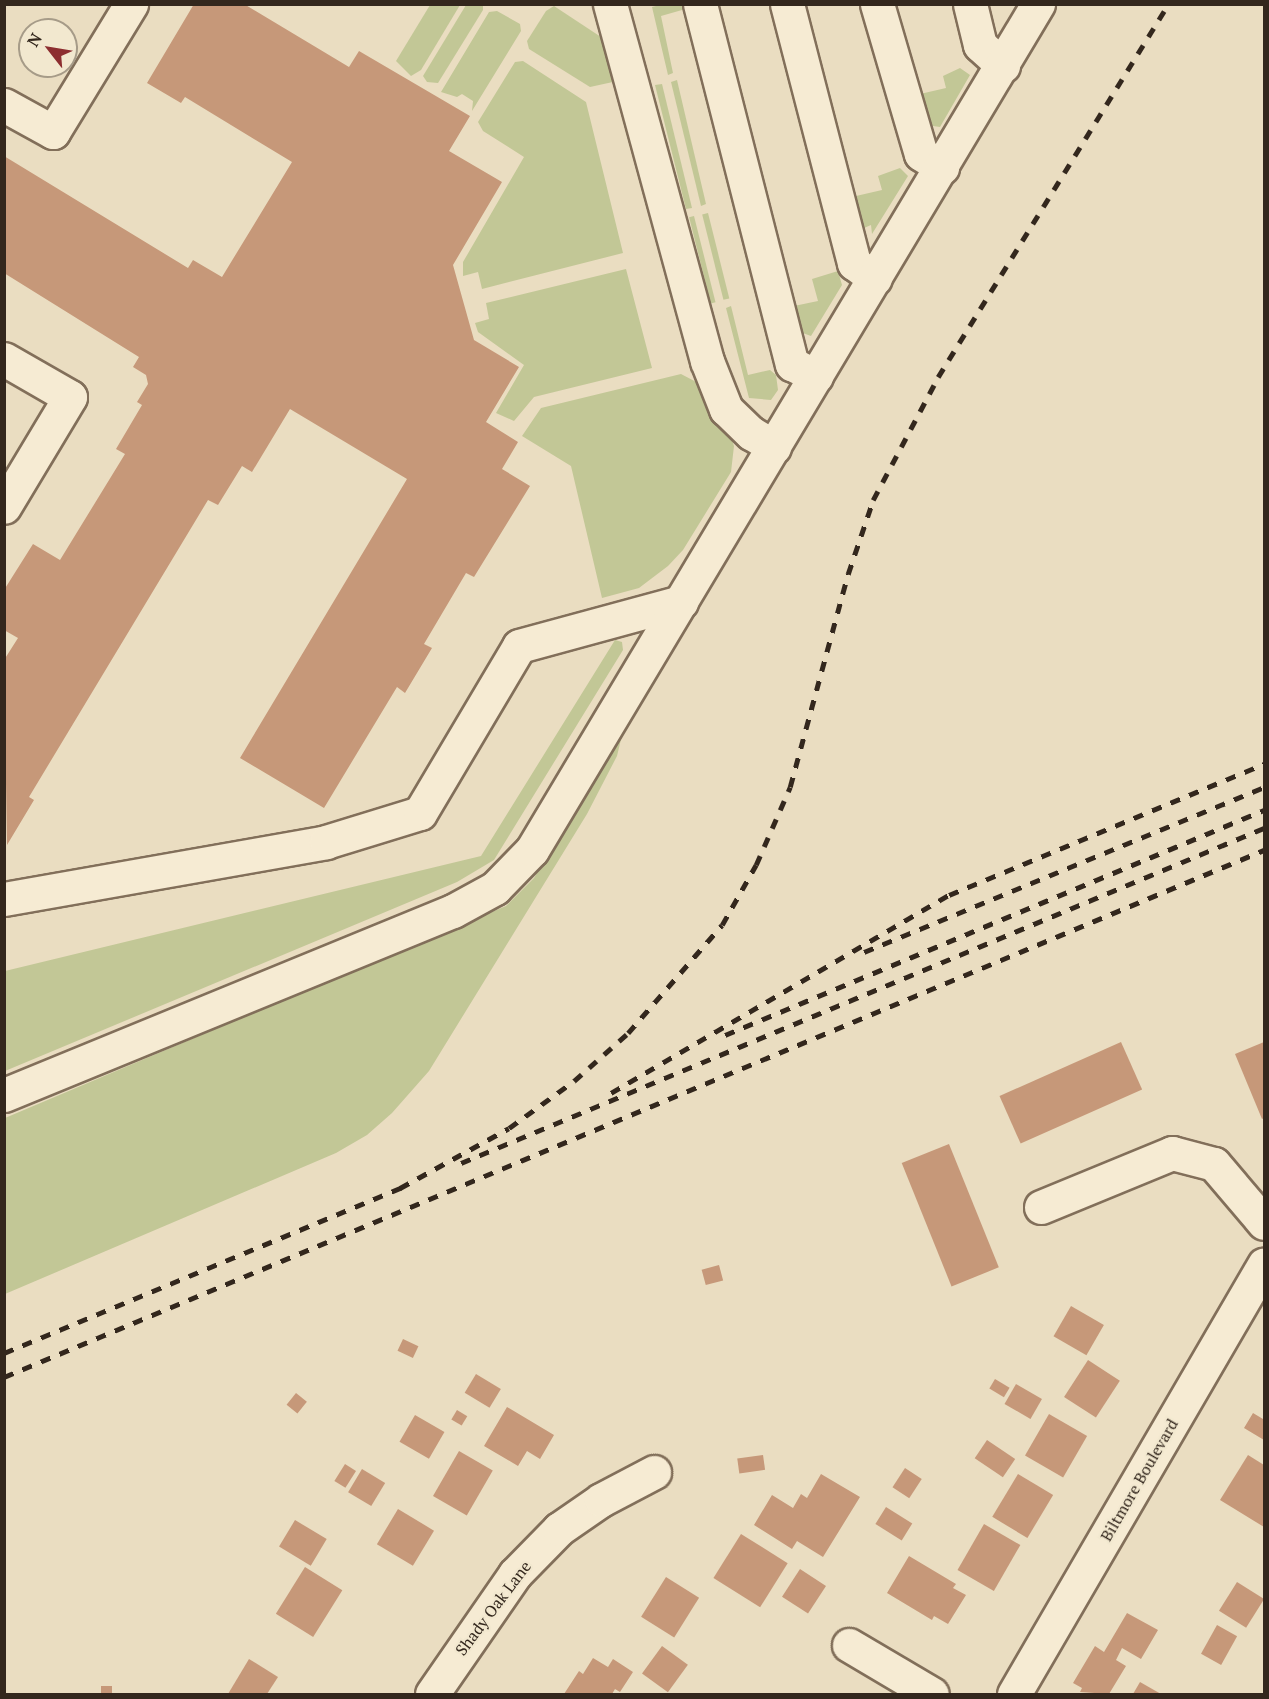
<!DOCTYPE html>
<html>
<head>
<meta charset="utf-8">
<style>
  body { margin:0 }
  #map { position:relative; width:1269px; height:1699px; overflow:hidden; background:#eaddc1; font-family:"PT Serif",serif }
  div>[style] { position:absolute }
  .green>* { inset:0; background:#c2c796; transform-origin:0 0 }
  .building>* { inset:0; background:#c69879; transform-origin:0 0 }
  .roads { filter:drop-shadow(2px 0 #826f5a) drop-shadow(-2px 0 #826f5a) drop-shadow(0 2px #826f5a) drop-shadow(0 -2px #826f5a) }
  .minor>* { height:33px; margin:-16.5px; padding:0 16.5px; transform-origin:16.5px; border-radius:16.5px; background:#f6ebd3 }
  .rail>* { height:4.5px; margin-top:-2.25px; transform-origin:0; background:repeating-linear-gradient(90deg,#33271d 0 10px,transparent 0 20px) }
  span { translate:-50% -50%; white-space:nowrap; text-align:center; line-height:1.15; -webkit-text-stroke:4.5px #f2e8cf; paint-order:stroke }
  .street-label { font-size:16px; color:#33271d }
  .frame { position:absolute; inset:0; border:6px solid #33271d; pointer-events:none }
  .north { position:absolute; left:18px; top:18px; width:60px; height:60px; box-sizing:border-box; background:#f2e8cf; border:2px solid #a69b88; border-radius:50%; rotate:301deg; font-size:16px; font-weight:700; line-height:24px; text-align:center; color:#33271d }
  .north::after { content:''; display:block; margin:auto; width:21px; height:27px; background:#8d2e30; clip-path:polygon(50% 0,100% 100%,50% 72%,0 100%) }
</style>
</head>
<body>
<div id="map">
  <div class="green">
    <i style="clip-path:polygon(430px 5px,460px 5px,421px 70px,411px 76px,396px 61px)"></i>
    <i style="clip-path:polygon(466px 5px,483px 5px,483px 10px,438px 83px,427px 82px,423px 76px)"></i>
    <i style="clip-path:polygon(660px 5px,684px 5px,682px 10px,661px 16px,673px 73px,668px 75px,652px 7px)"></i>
    <i style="clip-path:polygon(554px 6px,604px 39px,622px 80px,590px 87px,529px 49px,527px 41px,546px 11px)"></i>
    <i style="clip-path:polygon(497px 11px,520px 24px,521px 31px,472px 111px,473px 101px,462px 94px,457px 97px,441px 92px,489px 12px)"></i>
    <i style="clip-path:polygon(523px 61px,586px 102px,623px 253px,482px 289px,478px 272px,463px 276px,463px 262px,524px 157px,483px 131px,478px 122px,515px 62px)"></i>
    <i style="clip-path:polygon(960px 68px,970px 75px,940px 127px,933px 126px,927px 122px,920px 94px,946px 88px,943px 76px)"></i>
    <i style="clip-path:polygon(677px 80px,706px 204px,701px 206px,671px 82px)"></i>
    <i style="clip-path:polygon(662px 84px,692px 208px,686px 209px,655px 85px)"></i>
    <i style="clip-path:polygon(900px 168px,908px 176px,872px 234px,871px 225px,864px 228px,856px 196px,882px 190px,878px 176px)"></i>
    <i style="left:708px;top:213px;width:88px;height:6px;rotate:76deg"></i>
    <i style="left:694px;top:216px;width:89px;height:5px;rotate:76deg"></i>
    <i style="clip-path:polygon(626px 269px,652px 368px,534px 397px,514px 421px,496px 413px,524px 365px,478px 332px,475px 323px,489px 319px,486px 303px)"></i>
    <i style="clip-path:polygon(838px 271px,842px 285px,811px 336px,800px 332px,794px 306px,818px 301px,812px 279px)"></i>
    <i style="clip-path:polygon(731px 306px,748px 375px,770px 370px,776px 375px,778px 390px,771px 400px,749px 398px,726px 308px)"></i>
    <i style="clip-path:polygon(681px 374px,700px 384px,706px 406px,730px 434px,734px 446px,731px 472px,683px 550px,668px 566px,639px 588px,602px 598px,571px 466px,522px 436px,541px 408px)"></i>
    <i style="clip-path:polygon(615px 640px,622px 642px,623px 650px,494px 860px,457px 882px,5px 1071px,5px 971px,481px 856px)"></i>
    <i style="clip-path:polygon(623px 731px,617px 756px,587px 814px,429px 1071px,392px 1113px,367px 1135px,336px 1153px,5px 1294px,5px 1118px,506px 906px,534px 878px)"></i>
  </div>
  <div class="building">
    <i style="clip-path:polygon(194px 4px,244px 4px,349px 67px,359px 51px,470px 116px,449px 151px,502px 182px,453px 265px,474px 340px,519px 367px,486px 422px,518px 442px,502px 469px,530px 486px,474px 577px,466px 573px,424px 644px,432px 648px,405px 693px,397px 687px,324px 808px,240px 758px,407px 479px,290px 409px,252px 472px,242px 466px,218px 505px,208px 500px,29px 797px,34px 800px,7px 845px,4px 660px,18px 638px,4px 630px,4px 590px,33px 544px,60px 560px,125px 454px,116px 449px,142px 405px,137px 402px,148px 384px,146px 375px,133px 367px,139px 357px,4px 273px,4px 156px,188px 268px,193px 260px,222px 277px,292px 162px,185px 97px,181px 103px,147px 83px)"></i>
    <i style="left:1121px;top:1042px;width:52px;height:133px;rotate:66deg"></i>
    <i style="clip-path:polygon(1264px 1042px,1264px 1118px,1262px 1119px,1235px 1054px)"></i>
    <i style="left:949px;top:1144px;width:133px;height:51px;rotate:68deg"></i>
    <i style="left:719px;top:1265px;width:16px;height:18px;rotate:75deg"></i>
    <i style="left:1071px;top:1306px;width:38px;height:35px;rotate:30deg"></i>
    <i style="left:403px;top:1339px;width:17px;height:13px;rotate:25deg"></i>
    <i style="left:1088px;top:1360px;width:38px;height:44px;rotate:33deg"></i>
    <i style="left:476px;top:1374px;width:29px;height:22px;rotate:31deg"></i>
    <i style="left:995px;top:1379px;width:17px;height:11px;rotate:31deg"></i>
    <i style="left:1016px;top:1384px;width:30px;height:23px;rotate:30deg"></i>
    <i style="left:296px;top:1393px;width:14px;height:15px;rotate:39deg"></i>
    <i style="clip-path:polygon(507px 1407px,554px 1435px,540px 1459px,527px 1451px,518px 1466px,484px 1446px)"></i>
    <i style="left:457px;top:1410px;width:12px;height:11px;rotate:31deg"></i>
    <i style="clip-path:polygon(1253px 1413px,1263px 1419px,1264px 1416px,1264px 1440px,1244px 1428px)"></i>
    <i style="left:1049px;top:1414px;width:44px;height:48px;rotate:30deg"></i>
    <i style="left:415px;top:1415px;width:34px;height:31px;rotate:30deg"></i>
    <i style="left:987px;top:1440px;width:34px;height:22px;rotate:34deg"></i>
    <i style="left:459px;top:1451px;width:39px;height:52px;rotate:30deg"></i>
    <i style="left:763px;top:1455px;width:15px;height:26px;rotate:82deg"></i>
    <i style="clip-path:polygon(1248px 1455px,1264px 1465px,1264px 1527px,1220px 1500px)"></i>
    <i style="left:345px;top:1464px;width:13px;height:20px;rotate:32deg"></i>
    <i style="left:905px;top:1468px;width:20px;height:23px;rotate:33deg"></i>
    <i style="left:362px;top:1469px;width:27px;height:27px;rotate:31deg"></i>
    <i style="clip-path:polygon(821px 1474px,860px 1497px,823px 1557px,797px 1541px,792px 1549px,754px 1525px,772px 1495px,793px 1508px,801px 1494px,807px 1498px)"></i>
    <i style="left:1018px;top:1474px;width:41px;height:50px;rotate:31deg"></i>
    <i style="left:886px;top:1507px;width:31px;height:20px;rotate:32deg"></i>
    <i style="left:398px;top:1509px;width:42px;height:41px;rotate:31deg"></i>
    <i style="left:295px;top:1520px;width:37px;height:31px;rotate:31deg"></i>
    <i style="left:984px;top:1524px;width:42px;height:53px;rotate:30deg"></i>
    <i style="left:741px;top:1534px;width:55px;height:52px;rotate:32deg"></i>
    <i style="clip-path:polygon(909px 1556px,956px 1584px,953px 1588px,966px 1595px,948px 1624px,934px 1616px,932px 1620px,887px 1593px)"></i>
    <i style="left:305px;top:1567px;width:44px;height:55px;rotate:32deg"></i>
    <i style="left:800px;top:1569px;width:31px;height:33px;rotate:33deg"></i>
    <i style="left:666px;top:1577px;width:39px;height:47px;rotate:32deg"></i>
    <i style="left:1237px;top:1582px;width:32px;height:34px;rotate:32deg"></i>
    <i style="clip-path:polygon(1127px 1613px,1158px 1630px,1141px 1659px,1122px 1648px,1116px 1660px,1126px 1666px,1109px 1694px,1080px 1692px,1082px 1688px,1073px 1683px,1095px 1646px,1104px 1652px)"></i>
    <i style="left:1217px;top:1625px;width:23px;height:33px;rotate:29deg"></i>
    <i style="left:662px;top:1646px;width:32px;height:34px;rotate:36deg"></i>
    <i style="clip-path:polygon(593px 1658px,608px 1667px,613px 1659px,633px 1672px,620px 1692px,615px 1689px,612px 1694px,564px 1694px,579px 1671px,583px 1674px)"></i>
    <i style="clip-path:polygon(249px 1659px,278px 1677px,267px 1694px,228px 1694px)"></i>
    <i style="clip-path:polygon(1140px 1682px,1161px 1694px,1133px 1694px)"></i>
    <i style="left:101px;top:1686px;width:11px;height:8px"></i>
  </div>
  <div class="roads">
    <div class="minor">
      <i style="left:610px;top:4px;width:370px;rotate:74.8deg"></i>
      <i style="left:707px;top:361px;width:52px;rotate:68.4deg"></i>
      <i style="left:726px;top:409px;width:35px;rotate:44deg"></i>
      <i style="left:751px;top:433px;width:27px;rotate:31deg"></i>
      <i style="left:700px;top:4px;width:372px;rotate:75.7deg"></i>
      <i style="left:792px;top:364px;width:27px;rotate:27deg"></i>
      <i style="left:787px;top:4px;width:268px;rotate:75.5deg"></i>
      <i style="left:854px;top:263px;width:26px;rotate:37deg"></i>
      <i style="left:877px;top:4px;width:156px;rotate:73.7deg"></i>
      <i style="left:921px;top:154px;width:25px;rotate:32deg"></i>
      <i style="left:970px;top:4px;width:42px;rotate:76.3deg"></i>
      <i style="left:980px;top:45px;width:31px;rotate:42deg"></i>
      <i style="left:4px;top:105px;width:56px;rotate:28.9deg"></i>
      <i style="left:53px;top:132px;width:150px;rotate:-58.6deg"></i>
      <i style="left:4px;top:359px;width:76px;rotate:29.9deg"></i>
      <i style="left:70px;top:397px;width:128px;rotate:121deg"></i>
      <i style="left:4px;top:899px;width:327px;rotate:-10deg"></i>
      <i style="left:326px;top:842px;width:98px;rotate:-17.1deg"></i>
      <i style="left:420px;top:813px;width:194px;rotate:-59.3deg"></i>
      <i style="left:519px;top:646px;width:168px;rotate:-15.2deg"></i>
      <i style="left:4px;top:1095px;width:485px;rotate:-22.3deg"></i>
      <i style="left:453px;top:911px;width:48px;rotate:-28.7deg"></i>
      <i style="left:495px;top:888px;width:53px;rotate:-45.8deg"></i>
      <i style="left:532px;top:850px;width:986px;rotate:-59.12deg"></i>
      <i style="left:1041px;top:1207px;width:142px;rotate:-22.4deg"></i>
      <i style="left:1172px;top:1153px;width:43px;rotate:14.7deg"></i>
      <i style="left:1214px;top:1164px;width:77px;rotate:49.7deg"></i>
      <i style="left:849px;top:1645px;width:96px;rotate:30.6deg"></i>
      <i style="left:432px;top:1694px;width:146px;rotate:-55.3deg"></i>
      <i style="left:515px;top:1574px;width:63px;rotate:-45.6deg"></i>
      <i style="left:559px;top:1529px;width:51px;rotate:-34.6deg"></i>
      <i style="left:601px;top:1500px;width:60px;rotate:-27.8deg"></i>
      <i style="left:1014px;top:1694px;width:497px;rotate:-59.8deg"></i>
    </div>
  </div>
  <div class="rail">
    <i style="left:864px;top:952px;width:433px;rotate:-22.4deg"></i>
    <i style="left:725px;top:1035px;width:584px;rotate:-22.66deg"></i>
    <i style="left:611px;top:1093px;width:392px;rotate:-30.4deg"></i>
    <i style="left:949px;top:895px;width:341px;rotate:-22.6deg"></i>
    <i style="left:461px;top:1163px;width:870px;rotate:-22.65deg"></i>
    <i style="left:400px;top:1188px;width:124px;rotate:-28.8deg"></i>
    <i style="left:509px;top:1128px;width:80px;rotate:-35.9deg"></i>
    <i style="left:574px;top:1081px;width:72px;rotate:-41.6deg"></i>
    <i style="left:628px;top:1033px;width:143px;rotate:-49deg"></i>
    <i style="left:722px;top:925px;width:69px;rotate:-60.5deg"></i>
    <i style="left:756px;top:865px;width:85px;rotate:-66.4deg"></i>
    <i style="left:790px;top:787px;width:221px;rotate:-74.8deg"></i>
    <i style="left:848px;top:574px;width:78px;rotate:-71.3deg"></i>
    <i style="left:873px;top:500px;width:139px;rotate:-62.1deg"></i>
    <i style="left:938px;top:377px;width:438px;rotate:-58.3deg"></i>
    <i style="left:4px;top:1353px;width:435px;rotate:-22.6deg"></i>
    <i style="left:4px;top:1377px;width:1366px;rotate:-22.7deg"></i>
  </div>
  <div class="street-label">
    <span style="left:1139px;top:1480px;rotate:-60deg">Biltmore Boulevard</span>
    <span style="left:493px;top:1608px;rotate:-53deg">Shady Oak Lane</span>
  </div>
  <div class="frame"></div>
  <div class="north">N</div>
</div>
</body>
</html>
